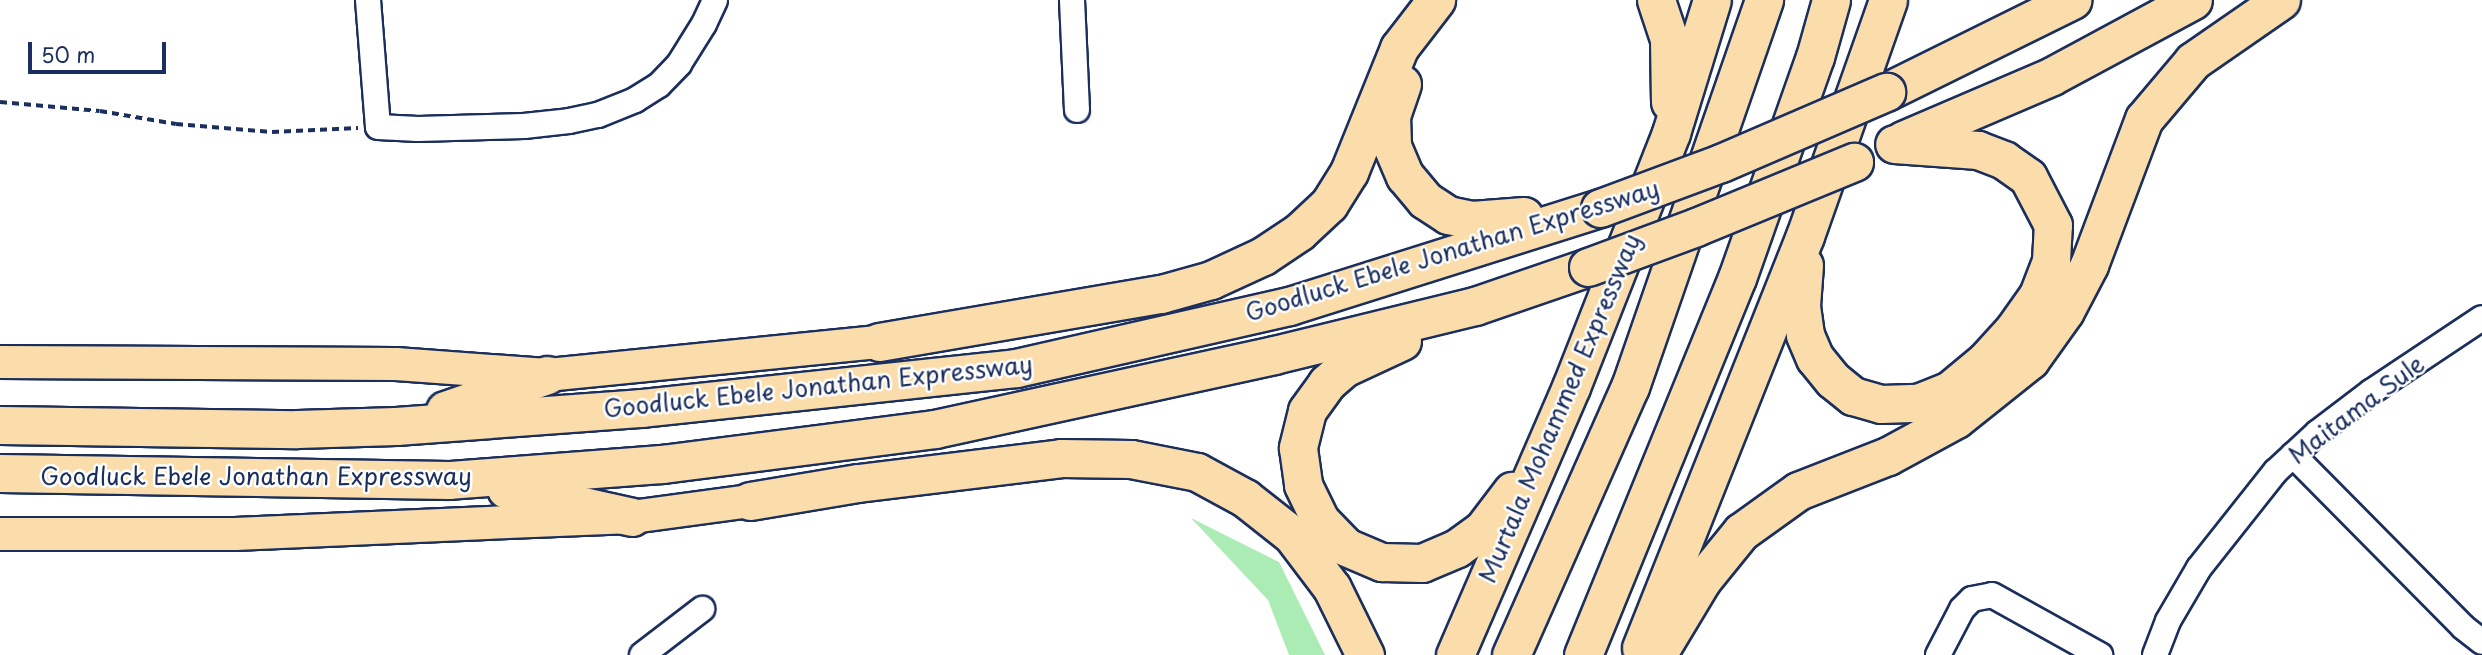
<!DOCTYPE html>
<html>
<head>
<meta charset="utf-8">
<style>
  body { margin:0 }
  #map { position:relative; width:2482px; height:655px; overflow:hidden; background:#fff; font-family:"Playpen Sans",sans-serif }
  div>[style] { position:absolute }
  .green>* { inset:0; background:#abebb4 }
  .path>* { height:3.5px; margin-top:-1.75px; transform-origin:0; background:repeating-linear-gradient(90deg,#1b2f5e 0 7px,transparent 0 12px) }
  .roads { filter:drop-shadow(2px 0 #1b2f5e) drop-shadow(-2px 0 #1b2f5e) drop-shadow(0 2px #1b2f5e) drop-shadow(0 -2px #1b2f5e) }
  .minor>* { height:24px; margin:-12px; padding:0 12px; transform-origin:12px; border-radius:12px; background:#fff }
  .major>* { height:32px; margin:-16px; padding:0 16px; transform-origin:16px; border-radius:16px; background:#faddab }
  .highway>* { height:37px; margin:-18.5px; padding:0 18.5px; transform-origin:18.5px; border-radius:18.5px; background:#faddab }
  .bridges { filter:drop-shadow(2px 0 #1b2f5e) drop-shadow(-2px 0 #1b2f5e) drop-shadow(0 2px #1b2f5e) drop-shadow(0 -2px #1b2f5e) }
  .highway-bridge>* { height:37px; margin:-18.5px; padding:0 18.5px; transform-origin:18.5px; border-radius:18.5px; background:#faddab }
  span { translate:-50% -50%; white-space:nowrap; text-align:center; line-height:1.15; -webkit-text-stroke:5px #fff; paint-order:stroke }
  .street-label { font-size:24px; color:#1b2f5e }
  .scale { position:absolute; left:28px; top:42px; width:138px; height:32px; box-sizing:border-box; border:4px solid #1b2f5e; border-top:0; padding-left:9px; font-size:21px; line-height:24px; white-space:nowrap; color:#1b2f5e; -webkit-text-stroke:5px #fff; paint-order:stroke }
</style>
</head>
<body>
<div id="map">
  <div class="green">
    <i style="clip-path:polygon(1191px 518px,1279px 562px,1325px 655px,1289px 655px,1268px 600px)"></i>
  </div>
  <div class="path">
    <i style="left:0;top:102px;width:100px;rotate:5.1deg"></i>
    <i style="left:100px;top:111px;width:77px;rotate:9.7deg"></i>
    <i style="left:176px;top:124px;width:96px;rotate:4.8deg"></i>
    <i style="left:272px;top:132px;width:86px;rotate:-2.7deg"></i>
  </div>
  <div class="roads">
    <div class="minor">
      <i style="left:368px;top:0;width:127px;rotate:85.5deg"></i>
      <i style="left:378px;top:127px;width:40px;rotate:2.9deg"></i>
      <i style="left:418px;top:129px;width:106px;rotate:-1.6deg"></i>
      <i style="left:524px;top:126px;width:45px;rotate:-6.3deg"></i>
      <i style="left:569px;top:121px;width:30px;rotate:-12deg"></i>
      <i style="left:598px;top:115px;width:40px;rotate:-22deg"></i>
      <i style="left:635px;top:100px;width:28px;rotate:-32deg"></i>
      <i style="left:659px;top:85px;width:29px;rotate:-46deg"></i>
      <i style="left:679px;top:64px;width:47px;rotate:-58deg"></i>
      <i style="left:704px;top:24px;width:26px;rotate:-65deg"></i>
      <i style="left:1072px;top:0;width:110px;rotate:87.4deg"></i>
      <i style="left:2293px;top:455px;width:242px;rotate:45.3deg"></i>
      <i style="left:2463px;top:627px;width:24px;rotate:38deg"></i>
      <i style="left:642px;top:655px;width:76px;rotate:-37.5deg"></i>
      <i style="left:1938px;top:655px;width:52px;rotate:-62.4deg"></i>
      <i style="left:1962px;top:609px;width:14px;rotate:-45deg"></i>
      <i style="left:1972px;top:599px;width:20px;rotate:-11deg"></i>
      <i style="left:1992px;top:595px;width:124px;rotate:29.1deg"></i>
      <i style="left:2155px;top:655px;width:36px;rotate:-69deg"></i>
      <i style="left:2168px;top:621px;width:61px;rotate:-59.7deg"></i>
      <i style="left:2199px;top:568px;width:124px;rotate:-51.6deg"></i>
      <i style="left:2276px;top:471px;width:56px;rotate:-42.8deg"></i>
      <i style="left:2317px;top:433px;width:68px;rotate:-37.2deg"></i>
      <i style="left:2371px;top:392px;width:133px;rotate:-33.7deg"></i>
    </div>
    <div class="major">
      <i style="left:0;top:362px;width:396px;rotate:0.3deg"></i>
      <i style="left:396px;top:364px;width:151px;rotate:4.2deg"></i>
      <i style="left:547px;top:375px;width:334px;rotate:-5.7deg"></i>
      <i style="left:0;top:534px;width:235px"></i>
      <i style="left:235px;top:534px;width:298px;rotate:-2.5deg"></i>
      <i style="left:533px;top:521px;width:99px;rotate:-2.3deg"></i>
      <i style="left:632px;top:517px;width:119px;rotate:-7.7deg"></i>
    </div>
    <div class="highway">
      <i style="left:1656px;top:0;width:41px;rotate:71.6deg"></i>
      <i style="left:1669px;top:39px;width:63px;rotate:89.1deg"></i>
      <i style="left:1402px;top:84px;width:34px;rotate:109deg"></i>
      <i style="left:1391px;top:116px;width:30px;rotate:88deg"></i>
      <i style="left:1392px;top:146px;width:33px;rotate:67deg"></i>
      <i style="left:1405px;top:176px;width:31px;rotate:50deg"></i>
      <i style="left:1425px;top:200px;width:27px;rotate:33deg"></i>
      <i style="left:1448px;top:215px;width:25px;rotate:12deg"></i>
      <i style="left:1472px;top:220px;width:52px;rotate:-4.4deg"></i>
      <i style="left:1886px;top:92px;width:208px;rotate:-26.3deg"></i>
      <i style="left:1903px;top:140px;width:162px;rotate:-23.2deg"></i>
      <i style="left:2052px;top:76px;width:160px;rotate:-28.3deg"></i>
      <i style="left:1804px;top:265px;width:41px;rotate:94.2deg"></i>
      <i style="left:1801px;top:306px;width:29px;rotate:82deg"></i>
      <i style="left:1805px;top:335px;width:25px;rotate:67deg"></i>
      <i style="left:1815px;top:358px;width:28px;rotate:51deg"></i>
      <i style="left:1833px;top:380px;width:26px;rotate:39deg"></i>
      <i style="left:1853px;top:396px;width:29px;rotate:16deg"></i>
      <i style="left:1881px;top:404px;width:37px;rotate:-2deg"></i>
      <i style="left:1918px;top:403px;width:35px;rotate:-22deg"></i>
      <i style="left:1950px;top:390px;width:47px;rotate:-39.8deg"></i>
      <i style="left:1986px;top:360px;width:42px;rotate:-47.9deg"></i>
      <i style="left:2014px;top:329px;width:42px;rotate:-54.8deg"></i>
      <i style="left:2038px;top:295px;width:36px;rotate:-69deg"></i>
      <i style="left:2051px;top:261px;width:36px;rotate:-87deg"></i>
      <i style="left:2053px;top:225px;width:54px;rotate:-117.5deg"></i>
      <i style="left:2028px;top:177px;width:29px;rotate:-145deg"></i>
      <i style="left:2004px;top:160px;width:28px;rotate:-159deg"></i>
      <i style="left:1978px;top:150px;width:84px;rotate:-175.9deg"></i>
      <i style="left:1402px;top:341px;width:64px;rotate:155deg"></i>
      <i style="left:1344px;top:368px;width:23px;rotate:139deg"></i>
      <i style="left:1327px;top:383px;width:34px;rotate:126deg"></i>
      <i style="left:1307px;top:411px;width:38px;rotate:104deg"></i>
      <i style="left:1298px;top:448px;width:37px;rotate:82deg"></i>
      <i style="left:1303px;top:485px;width:39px;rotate:64deg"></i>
      <i style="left:1320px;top:520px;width:37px;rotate:46deg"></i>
      <i style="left:1346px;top:547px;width:39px;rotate:23deg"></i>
      <i style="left:1382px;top:562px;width:40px;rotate:1.4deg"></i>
      <i style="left:1422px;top:563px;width:38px;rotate:-23deg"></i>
      <i style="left:1457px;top:548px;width:32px;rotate:-36deg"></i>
      <i style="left:1483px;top:529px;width:48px;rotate:-52.7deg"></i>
      <i style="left:879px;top:342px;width:286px;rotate:-9.7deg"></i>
      <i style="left:1161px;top:294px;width:52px;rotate:-15.6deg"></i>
      <i style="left:1211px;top:280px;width:57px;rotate:-24.8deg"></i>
      <i style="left:1263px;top:256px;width:43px;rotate:-33.7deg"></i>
      <i style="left:1299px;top:232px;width:41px;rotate:-43deg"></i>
      <i style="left:1329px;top:204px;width:38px;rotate:-58deg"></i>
      <i style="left:1349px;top:172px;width:134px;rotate:-68deg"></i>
      <i style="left:1399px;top:48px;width:61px;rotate:-52.4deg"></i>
      <i style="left:445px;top:410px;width:108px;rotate:-18.9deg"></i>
      <i style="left:0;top:425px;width:297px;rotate:0.8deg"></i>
      <i style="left:297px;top:429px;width:99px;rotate:-1.7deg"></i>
      <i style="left:396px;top:426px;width:247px;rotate:-4.2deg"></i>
      <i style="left:642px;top:408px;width:376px;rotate:-6.1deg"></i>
      <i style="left:1016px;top:368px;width:280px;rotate:-12.8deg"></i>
      <i style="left:1289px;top:306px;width:326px;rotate:-17.5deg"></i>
      <i style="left:0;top:473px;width:449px;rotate:0.9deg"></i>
      <i style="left:449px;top:480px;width:214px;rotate:-4.3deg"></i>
      <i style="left:662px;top:464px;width:275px;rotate:-7.3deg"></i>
      <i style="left:935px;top:429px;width:347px;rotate:-12.3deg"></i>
      <i style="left:1274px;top:355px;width:207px;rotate:-13.7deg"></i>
      <i style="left:1475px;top:306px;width:120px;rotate:-19deg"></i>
      <i style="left:506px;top:489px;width:129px;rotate:12.5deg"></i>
      <i style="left:750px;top:501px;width:109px;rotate:-9.5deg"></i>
      <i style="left:858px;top:483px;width:205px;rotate:-7deg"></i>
      <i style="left:1061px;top:458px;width:70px;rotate:0.8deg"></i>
      <i style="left:1131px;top:459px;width:67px;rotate:11.1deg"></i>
      <i style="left:1197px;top:472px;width:55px;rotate:28.4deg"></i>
      <i style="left:1245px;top:498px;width:60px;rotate:38.2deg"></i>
      <i style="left:1292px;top:535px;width:66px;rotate:53deg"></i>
      <i style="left:1332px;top:588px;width:75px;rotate:63.8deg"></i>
      <i style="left:1641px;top:648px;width:443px;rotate:-68.3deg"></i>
      <i style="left:1805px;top:236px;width:250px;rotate:-70.6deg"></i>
      <i style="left:1455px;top:655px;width:292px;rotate:-66.6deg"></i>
      <i style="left:1571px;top:387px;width:273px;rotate:-68.5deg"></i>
      <i style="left:1671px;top:133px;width:139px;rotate:-72.9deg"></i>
      <i style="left:1511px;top:655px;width:293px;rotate:-66.1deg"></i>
      <i style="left:1630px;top:387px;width:410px;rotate:-70.9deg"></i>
      <i style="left:1583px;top:655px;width:407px;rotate:-67.8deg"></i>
      <i style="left:1737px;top:278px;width:234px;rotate:-70.6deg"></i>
      <i style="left:1815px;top:57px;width:59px;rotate:-74.3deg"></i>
      <i style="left:1657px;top:655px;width:87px;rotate:-59deg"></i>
      <i style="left:1702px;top:580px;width:62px;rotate:-50.9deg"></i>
      <i style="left:1741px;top:532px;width:70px;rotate:-35.7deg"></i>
      <i style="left:1798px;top:491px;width:97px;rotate:-21.3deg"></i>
      <i style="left:1888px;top:456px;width:77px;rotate:-28.6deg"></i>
      <i style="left:1956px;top:419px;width:95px;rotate:-38.6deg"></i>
      <i style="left:2030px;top:360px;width:60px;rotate:-54.5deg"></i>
      <i style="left:2065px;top:311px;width:52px;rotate:-62.4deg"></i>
      <i style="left:2089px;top:265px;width:156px;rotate:-69.4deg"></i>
      <i style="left:2144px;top:119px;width:76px;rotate:-49.8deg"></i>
      <i style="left:2193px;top:61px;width:107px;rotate:-34.7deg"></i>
    </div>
  </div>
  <div class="bridges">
    <div class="highway-bridge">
      <i style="left:1600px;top:208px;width:129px;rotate:-20.4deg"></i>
      <i style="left:1721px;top:163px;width:180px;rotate:-23.3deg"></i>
      <i style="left:1588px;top:267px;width:115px;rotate:-20.3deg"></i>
      <i style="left:1696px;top:227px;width:171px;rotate:-22.4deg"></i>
    </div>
  </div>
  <div class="street-label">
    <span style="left:1452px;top:250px;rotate:-17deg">Goodluck Ebele Jonathan Expressway</span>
    <span style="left:818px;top:386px;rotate:-6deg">Goodluck Ebele Jonathan Expressway</span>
    <span style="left:1559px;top:408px;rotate:-67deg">Murtala Mohammed Expressway</span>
    <span style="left:2356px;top:409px;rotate:-37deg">Maitama Sule</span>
    <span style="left:256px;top:476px">Goodluck Ebele Jonathan Expressway</span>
  </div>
  <div class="scale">50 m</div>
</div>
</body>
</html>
